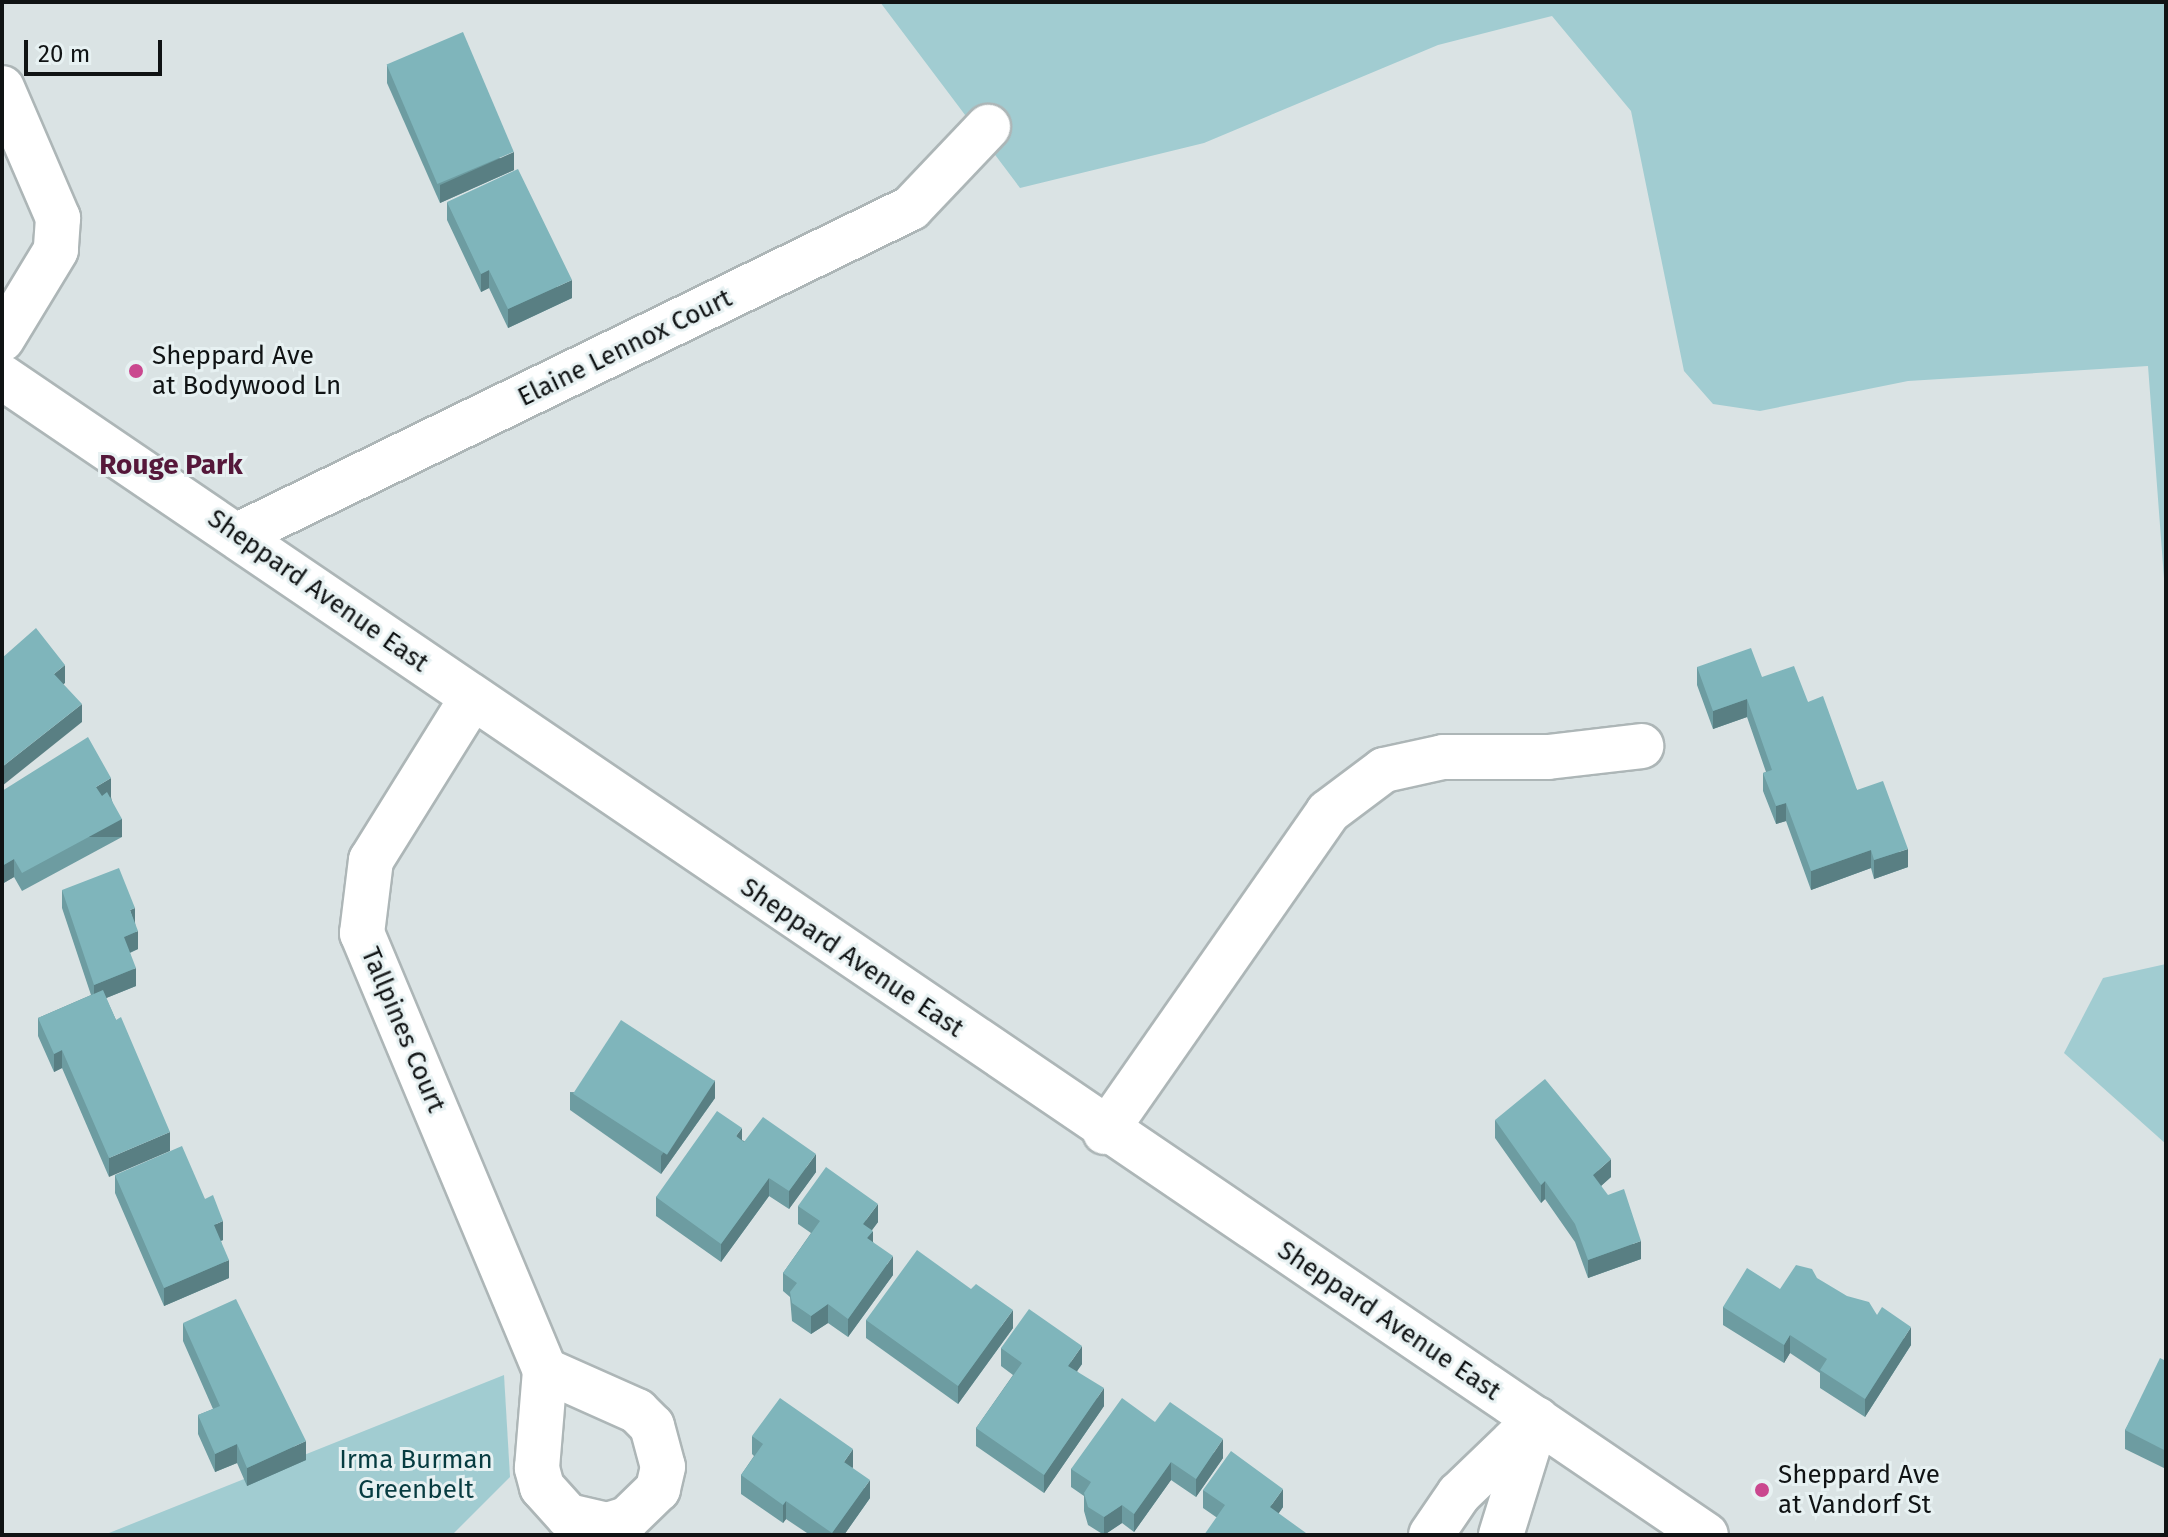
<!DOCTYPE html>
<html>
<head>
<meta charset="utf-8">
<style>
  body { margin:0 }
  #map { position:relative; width:2168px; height:1537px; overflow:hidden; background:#dae3e4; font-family:"Fira Sans",sans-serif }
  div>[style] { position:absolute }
  .green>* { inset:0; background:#a1ccd1 }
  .roads { filter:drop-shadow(2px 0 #adb6b7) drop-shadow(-2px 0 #adb6b7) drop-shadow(0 2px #adb6b7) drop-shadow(0 -2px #adb6b7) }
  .minor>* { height:44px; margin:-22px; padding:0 22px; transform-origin:22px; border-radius:22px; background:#fff }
  .major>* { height:44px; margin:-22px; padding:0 22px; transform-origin:22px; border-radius:22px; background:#fff }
  .wall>* { inset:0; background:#6d9ca1 }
  .shaded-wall>* { inset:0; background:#597f83; transform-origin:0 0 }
  .building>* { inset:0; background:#7fb5bb; transform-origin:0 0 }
  .dots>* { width:22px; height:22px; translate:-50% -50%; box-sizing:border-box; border:4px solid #e7f1f2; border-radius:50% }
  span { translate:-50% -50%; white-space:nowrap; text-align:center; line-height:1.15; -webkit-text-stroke:6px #e7f1f2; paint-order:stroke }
  .street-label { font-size:26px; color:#101314 }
  .poi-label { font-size:26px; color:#101314 }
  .left { translate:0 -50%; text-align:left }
  .park-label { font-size:26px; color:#073c41 }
  .neighbourhood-label { font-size:28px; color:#55173a; font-weight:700 }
  .frame { position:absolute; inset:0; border:4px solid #101314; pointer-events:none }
  .scale { position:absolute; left:24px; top:40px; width:138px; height:36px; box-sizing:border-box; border:4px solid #101314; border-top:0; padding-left:10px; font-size:24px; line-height:28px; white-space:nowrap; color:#101314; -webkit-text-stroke:6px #e7f1f2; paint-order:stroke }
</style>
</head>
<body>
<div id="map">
  <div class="green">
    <i style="clip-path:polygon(880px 2px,2166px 2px,2166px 605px,2148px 366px,1908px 381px,1760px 411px,1713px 404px,1684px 371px,1631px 111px,1552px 16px,1438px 45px,1204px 143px,1020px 188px)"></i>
    <i style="clip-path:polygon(2166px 964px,2166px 1144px,2064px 1053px,2103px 978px)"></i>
    <i style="clip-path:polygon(504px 1375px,510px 1477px,452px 1535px,104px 1535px)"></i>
  </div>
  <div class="roads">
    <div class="minor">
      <i style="left:2px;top:88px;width:142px;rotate:66.7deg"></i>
      <i style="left:58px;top:218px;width:32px;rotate:94deg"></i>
      <i style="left:56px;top:250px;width:104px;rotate:121.2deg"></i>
      <i style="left:238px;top:535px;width:748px;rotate:-25.91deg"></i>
      <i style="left:911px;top:208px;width:112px;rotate:-46.5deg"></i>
      <i style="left:472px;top:698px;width:191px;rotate:121.9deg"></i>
      <i style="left:371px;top:860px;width:74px;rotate:97deg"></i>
      <i style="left:362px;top:933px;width:474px;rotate:67.3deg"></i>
      <i style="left:1105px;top:1132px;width:390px;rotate:-55.1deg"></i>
      <i style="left:1328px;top:812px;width:70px;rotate:-36.9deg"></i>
      <i style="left:1384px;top:770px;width:60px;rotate:-12.4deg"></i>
      <i style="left:1443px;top:757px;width:105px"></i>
      <i style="left:1548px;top:757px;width:94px;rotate:-6.7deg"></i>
      <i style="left:545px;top:1370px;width:101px;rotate:24deg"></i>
      <i style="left:637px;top:1411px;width:21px;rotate:45deg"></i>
      <i style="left:652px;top:1426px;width:42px;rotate:75deg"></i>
      <i style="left:663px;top:1467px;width:23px;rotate:103deg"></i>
      <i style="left:658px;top:1489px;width:43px;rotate:135.9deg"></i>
      <i style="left:627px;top:1519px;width:21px;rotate:163deg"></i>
      <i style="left:607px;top:1525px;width:40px;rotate:-167deg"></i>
      <i style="left:568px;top:1516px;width:39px;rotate:-132deg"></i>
      <i style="left:542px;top:1487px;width:20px;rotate:-105deg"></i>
      <i style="left:537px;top:1468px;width:98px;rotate:-85.3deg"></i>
      <i style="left:1431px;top:1535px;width:50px;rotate:-55.7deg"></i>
      <i style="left:1459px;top:1494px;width:108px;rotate:-43.9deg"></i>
      <i style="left:1501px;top:1535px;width:118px;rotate:-72.8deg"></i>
    </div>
    <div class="major">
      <i style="left:2px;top:377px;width:2060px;rotate:34.2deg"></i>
    </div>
  </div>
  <div class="wall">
    <i style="clip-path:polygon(387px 65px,514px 170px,440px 203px,387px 83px)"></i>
    <i style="clip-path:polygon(447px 202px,572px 298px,508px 328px,489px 288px,481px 292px,447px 220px)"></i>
    <i style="clip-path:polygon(1697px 667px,1762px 677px,1808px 702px,1857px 790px,1908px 867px,1874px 879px,1871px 868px,1811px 890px,1786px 821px,1776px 824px,1763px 791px,1763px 773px,1766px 772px,1747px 717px,1713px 729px,1697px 685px)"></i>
    <i style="clip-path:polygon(2px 791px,111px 797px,122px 837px,22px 891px,14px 877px,2px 884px)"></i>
    <i style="clip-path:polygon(62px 890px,135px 922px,138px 949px,130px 953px,136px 986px,106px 998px,116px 1020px,109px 1177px,62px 1068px,54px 1072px,38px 1036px,38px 1018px,91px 995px,62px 908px)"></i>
    <i style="clip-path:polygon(570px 1092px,715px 1098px,661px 1174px,570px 1110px)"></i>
    <i style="clip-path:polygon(1495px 1120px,1611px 1177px,1601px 1186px,1641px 1259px,1588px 1278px,1575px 1242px,1545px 1199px,1541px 1203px,1495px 1138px)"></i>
    <i style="clip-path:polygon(742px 1140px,816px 1172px,789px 1209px,769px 1196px,721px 1262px,656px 1216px,656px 1197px)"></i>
    <i style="clip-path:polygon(115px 1175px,205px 1199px,223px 1240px,221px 1241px,229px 1278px,164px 1306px,115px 1193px)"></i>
    <i style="clip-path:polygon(798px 1206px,878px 1222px,872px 1230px,873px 1242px,893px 1275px,848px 1337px,828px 1323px,811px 1334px,792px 1321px,790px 1297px,783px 1291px,783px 1273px,811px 1233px,798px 1224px)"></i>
    <i style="clip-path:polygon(1780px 1289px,1877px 1315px,1911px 1345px,1865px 1417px,1820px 1388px,1820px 1373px,1790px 1353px,1784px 1363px,1723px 1325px,1723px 1307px)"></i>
    <i style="clip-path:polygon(866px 1320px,1013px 1328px,958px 1404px,866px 1338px)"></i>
    <i style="clip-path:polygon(183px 1323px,306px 1460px,247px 1486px,237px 1463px,215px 1472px,198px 1434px,198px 1415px,213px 1409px,183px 1341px)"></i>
    <i style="clip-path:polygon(1001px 1348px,1082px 1364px,1077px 1371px,1104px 1406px,1044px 1493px,976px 1446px,976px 1428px,1013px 1375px,1001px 1366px)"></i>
    <i style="clip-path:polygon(2166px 1361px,2166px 1469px,2125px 1449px,2125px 1430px)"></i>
    <i style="clip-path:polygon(1155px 1422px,1223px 1458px,1196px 1497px,1171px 1480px,1134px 1532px,1122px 1523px,1104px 1535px,1088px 1525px,1084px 1511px,1084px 1496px,1071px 1487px,1071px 1469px)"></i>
    <i style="clip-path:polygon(752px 1436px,853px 1467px,852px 1468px,870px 1498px,844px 1535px,810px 1535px,786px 1519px,783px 1523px,741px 1494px,741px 1475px,754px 1456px,752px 1454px)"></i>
    <i style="clip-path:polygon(1203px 1490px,1283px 1507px,1278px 1514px,1306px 1535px,1216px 1517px,1203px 1508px)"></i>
  </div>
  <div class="shaded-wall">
    <i style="clip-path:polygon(514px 152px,514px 170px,440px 203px,440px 185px)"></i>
    <i style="clip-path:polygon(489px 270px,489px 288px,481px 292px,481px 274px)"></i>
    <i style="clip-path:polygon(572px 280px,572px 298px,508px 328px,508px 309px)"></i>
    <i style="clip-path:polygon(65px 665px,65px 683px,54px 692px,54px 674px)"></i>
    <i style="clip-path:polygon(1747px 699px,1747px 717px,1713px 729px,1713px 711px)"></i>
    <i style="clip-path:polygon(82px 704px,82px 722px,2px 786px,2px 767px)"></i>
    <i style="clip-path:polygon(111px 778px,111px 797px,96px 805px,96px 787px)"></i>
    <i style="clip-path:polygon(1786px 803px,1786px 821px,1776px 824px,1776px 806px)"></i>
    <i style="left:122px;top:819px;width:18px;height:114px;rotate:90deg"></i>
    <i style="clip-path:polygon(1908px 849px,1908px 867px,1874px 879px,1874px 860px)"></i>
    <i style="clip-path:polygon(1871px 850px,1871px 868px,1811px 890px,1811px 871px)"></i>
    <i style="clip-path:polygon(14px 859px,14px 877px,2px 884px,2px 866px)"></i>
    <i style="clip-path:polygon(135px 908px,135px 927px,130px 910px)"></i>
    <i style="clip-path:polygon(138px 931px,138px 949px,124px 955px,124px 937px)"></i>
    <i style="clip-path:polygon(136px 968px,136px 986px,94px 1003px,94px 985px)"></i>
    <i style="clip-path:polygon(62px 1050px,62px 1068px,54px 1072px,54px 1054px)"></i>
    <i style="clip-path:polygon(715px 1080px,715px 1098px,661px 1174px,661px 1156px)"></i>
    <i style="clip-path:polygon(742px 1128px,742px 1147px,736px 1136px)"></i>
    <i style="clip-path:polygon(170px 1132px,170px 1151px,109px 1177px,109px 1158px)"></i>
    <i style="clip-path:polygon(816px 1154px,816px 1172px,789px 1209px,789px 1191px)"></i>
    <i style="clip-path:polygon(1611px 1159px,1611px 1177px,1593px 1193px,1593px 1175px)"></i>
    <i style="clip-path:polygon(769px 1178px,769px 1196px,721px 1262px,721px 1244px)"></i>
    <i style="clip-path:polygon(1545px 1181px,1545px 1199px,1541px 1203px,1541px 1185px)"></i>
    <i style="clip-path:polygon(878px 1204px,878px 1222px,863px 1242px,863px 1224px)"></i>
    <i style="clip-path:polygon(223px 1221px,223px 1240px,214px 1243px,214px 1225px)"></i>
    <i style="clip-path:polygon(873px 1231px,873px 1249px,867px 1238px)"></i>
    <i style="clip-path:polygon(1641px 1241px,1641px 1259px,1588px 1278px,1588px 1260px)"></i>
    <i style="clip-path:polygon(893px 1256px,893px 1275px,848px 1337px,848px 1319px)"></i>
    <i style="clip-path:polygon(229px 1260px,229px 1278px,164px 1306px,164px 1288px)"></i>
    <i style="clip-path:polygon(828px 1304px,828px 1323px,811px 1334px,811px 1316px)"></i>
    <i style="clip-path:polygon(1013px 1310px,1013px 1328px,958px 1404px,958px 1386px)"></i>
    <i style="clip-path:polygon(1911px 1327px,1911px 1345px,1865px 1417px,1865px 1399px)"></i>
    <i style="clip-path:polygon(1790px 1335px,1790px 1353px,1784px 1363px,1784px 1345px)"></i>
    <i style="clip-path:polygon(1082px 1346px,1082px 1364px,1068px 1384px,1068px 1366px)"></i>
    <i style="clip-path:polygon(1104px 1388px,1104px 1406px,1044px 1493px,1044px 1475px)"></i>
    <i style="clip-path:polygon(1223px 1439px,1223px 1458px,1196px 1497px,1196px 1479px)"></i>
    <i style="clip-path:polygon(306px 1441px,306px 1460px,247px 1486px,247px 1468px)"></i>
    <i style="clip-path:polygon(237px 1444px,237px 1463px,215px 1472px,215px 1454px)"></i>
    <i style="clip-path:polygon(853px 1449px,853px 1467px,844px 1480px,844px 1462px)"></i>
    <i style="clip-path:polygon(1171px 1462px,1171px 1480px,1134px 1532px,1134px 1514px)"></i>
    <i style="clip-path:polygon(870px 1480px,870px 1498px,844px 1535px,832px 1535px,832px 1533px)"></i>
    <i style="clip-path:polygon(1283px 1489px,1283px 1507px,1270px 1526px,1270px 1507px)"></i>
    <i style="clip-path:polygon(786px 1501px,786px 1519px,783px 1523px,783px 1505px)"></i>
    <i style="clip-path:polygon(1122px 1505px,1122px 1523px,1104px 1535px,1104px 1517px)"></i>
  </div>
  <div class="building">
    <i style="left:463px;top:32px;width:130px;height:83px;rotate:67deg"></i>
    <i style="clip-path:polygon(518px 169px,572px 280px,508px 309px,489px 270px,481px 274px,447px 202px)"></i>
    <i style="clip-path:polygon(36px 628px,65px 665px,54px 674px,82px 704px,2px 767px,2px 658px)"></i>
    <i style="clip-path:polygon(1751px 648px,1762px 677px,1794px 666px,1808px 702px,1823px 696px,1857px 790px,1883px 781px,1908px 849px,1874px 860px,1871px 850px,1811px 871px,1786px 803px,1776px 806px,1763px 773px,1772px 770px,1747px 699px,1713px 711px,1697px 667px)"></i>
    <i style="clip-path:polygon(88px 737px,111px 778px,96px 787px,102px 796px,107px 792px,122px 819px,22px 873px,14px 859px,2px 866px,2px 791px)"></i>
    <i style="clip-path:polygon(119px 868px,135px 908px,130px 910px,138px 931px,124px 937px,136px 968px,94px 985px,62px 890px)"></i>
    <i style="clip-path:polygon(103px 990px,116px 1020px,121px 1017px,170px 1132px,109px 1158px,62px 1050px,54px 1054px,38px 1018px)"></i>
    <i style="left:621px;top:1020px;width:112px;height:88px;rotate:33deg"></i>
    <i style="clip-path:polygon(1545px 1079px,1611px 1159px,1593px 1175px,1608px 1195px,1624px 1189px,1641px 1241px,1588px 1260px,1575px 1224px,1545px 1181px,1541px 1185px,1495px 1120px)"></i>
    <i style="clip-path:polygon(717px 1111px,742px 1128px,736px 1136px,744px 1142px,763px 1117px,816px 1154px,789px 1191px,769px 1178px,721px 1244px,656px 1197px)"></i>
    <i style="clip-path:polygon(182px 1146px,205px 1199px,213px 1195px,223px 1221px,214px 1225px,229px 1260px,164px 1288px,115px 1175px)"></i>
    <i style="clip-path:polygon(826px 1167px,878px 1204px,863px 1224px,873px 1231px,867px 1238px,893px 1256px,848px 1319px,828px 1304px,811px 1316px,792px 1303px,790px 1292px,797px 1283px,783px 1273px,820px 1221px,798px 1206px)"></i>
    <i style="clip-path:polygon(917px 1250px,971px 1289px,976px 1284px,1013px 1310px,958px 1386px,866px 1320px)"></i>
    <i style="clip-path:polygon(1796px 1265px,1812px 1269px,1817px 1278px,1847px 1296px,1869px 1302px,1877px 1315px,1882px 1307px,1911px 1327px,1865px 1399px,1820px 1370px,1827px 1359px,1790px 1335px,1784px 1345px,1723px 1307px,1747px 1268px,1780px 1289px)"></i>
    <i style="clip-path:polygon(236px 1299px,306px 1441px,247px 1468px,237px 1444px,215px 1454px,198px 1415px,220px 1406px,183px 1323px)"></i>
    <i style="clip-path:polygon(1029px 1309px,1082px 1346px,1068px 1366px,1104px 1388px,1044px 1475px,976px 1428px,1022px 1363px,1001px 1348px)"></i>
    <i style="clip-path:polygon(2160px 1358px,2166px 1361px,2166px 1451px,2125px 1430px)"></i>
    <i style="clip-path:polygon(780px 1398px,853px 1449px,844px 1462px,870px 1480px,832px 1533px,786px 1501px,783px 1505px,741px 1475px,763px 1444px,752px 1436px)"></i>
    <i style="clip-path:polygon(1122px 1398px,1155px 1422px,1170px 1402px,1223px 1439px,1196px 1479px,1171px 1462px,1134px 1514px,1122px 1505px,1104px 1517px,1088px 1507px,1084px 1493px,1091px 1482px,1071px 1469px)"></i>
    <i style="clip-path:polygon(1231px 1451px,1283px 1489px,1270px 1507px,1306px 1533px,1304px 1535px,1204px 1535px,1225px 1505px,1203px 1490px)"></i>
  </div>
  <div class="dots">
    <i style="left:136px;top:371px;background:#ca488f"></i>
    <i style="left:1762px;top:1490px;background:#ca488f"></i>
  </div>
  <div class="street-label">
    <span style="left:625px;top:348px;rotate:-26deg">Elaine Lennox Court</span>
    <span style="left:318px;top:591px;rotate:35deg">Sheppard Avenue East</span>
    <span style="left:852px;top:958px;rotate:34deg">Sheppard Avenue East</span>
    <span style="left:403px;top:1030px;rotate:67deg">Tallpines Court</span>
    <span style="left:1389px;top:1321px;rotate:34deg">Sheppard Avenue East</span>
  </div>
  <div class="poi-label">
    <span class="left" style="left:152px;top:371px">Sheppard Ave<br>at Bodywood Ln</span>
    <span class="left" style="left:1778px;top:1490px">Sheppard Ave<br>at Vandorf St</span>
  </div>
  <div class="park-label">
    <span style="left:416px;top:1475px">Irma Burman<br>Greenbelt</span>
  </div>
  <div class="neighbourhood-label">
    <span style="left:171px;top:465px">Rouge Park</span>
  </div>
  <div class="frame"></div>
  <div class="scale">20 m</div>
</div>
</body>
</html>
